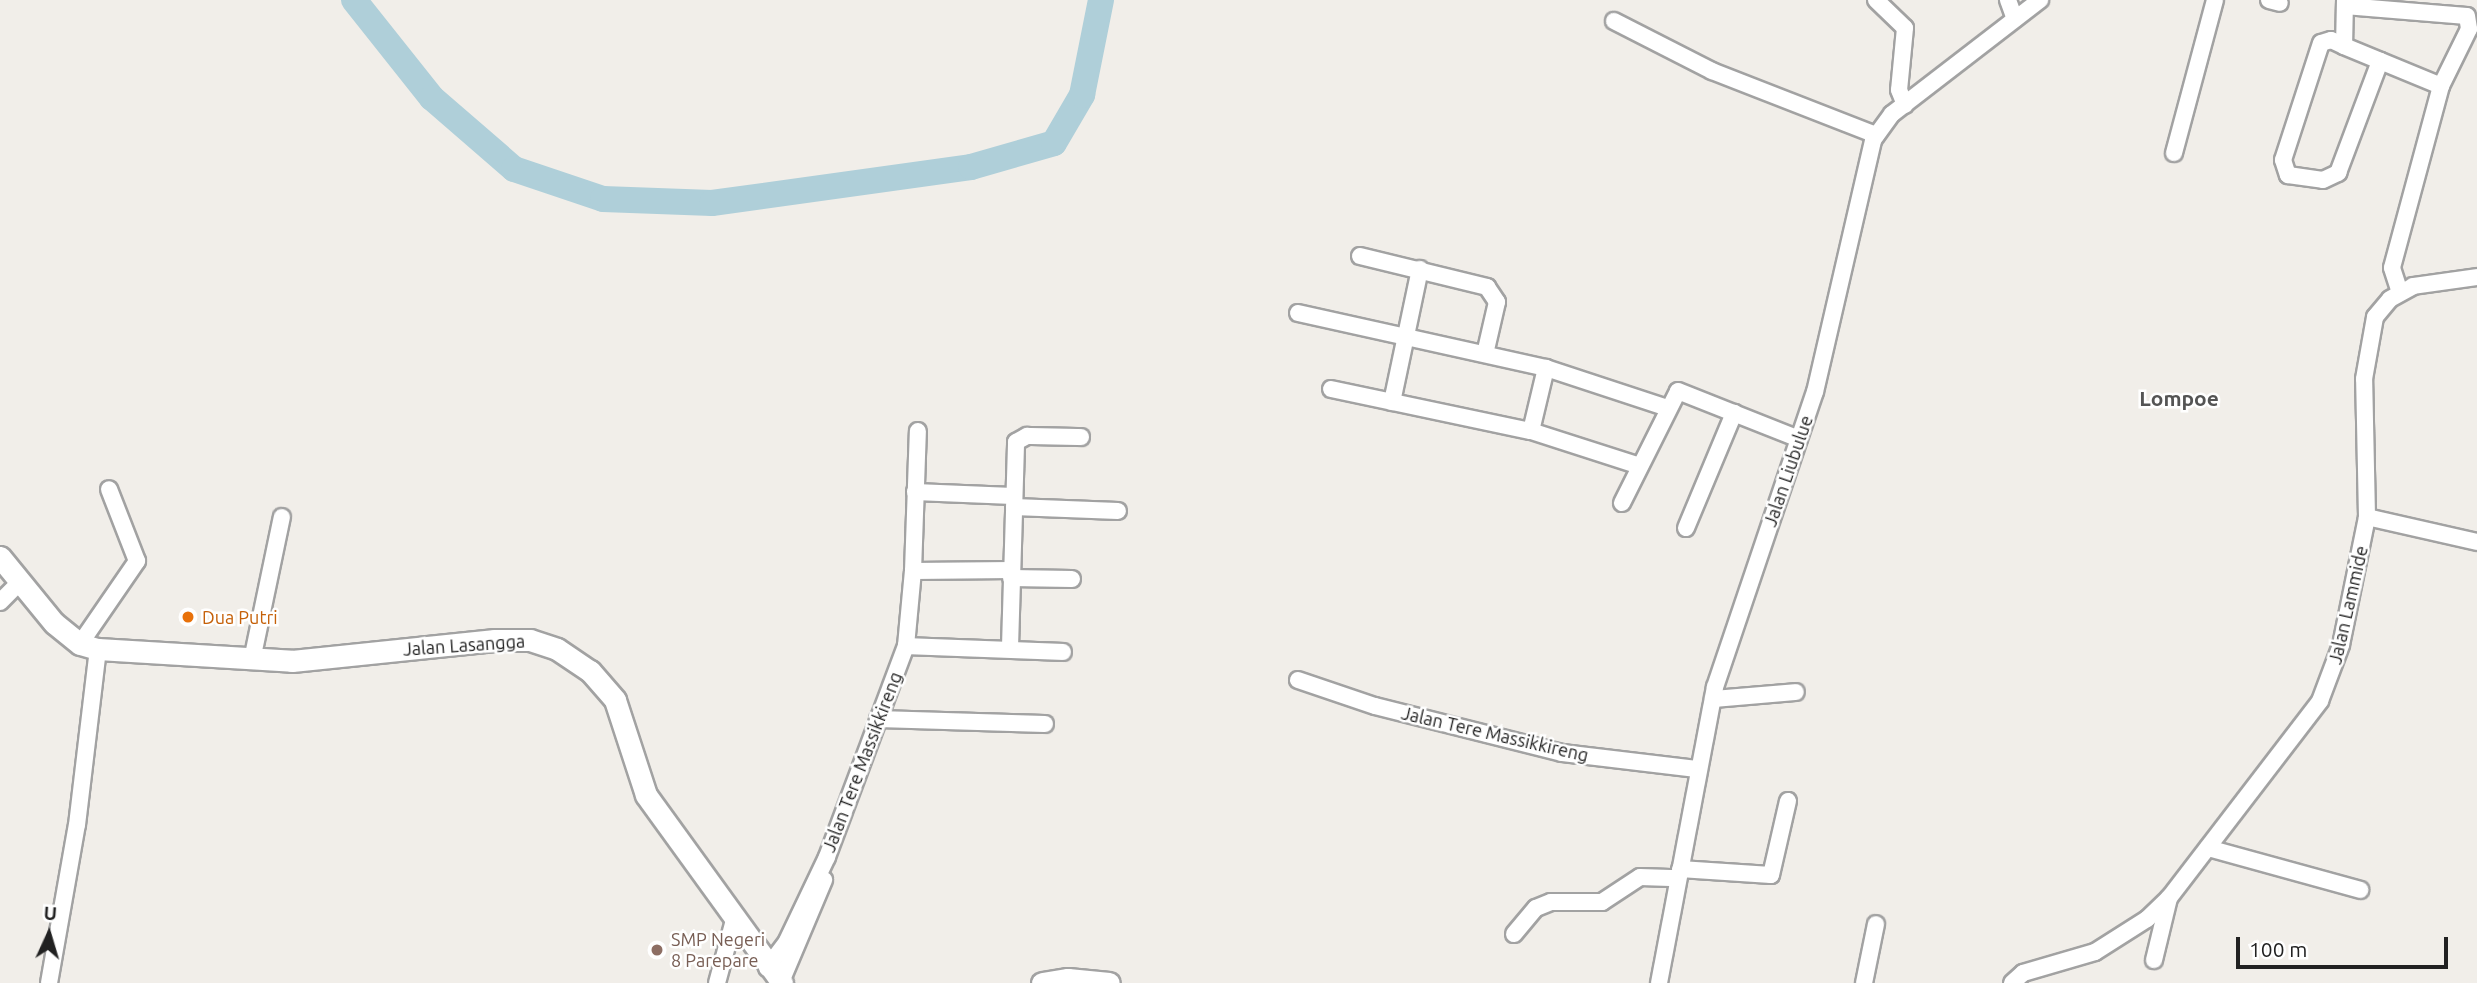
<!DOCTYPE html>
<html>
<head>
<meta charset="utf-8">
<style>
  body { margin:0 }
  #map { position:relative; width:2477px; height:983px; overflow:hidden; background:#f1eee9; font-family:Ubuntu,sans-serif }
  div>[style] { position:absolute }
  .river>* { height:26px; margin:-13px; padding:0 13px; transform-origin:13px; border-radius:13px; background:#afcfd9 }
  .roads { filter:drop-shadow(2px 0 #a2a2a2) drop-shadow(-2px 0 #a2a2a2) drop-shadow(0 2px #a2a2a2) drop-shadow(0 -2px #a2a2a2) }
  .minor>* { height:16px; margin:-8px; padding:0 8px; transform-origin:8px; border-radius:8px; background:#fff }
  .tertiary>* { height:21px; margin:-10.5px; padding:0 10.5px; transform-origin:10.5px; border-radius:10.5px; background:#fff }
  .dots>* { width:19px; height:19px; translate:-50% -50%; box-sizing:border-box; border:4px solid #fff; border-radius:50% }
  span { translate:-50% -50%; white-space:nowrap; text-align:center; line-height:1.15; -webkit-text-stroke:5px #fff; paint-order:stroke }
  .street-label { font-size:18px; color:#212121 }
  .food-label { font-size:18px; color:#c56008 }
  .left { translate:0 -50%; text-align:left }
  .education-label { font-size:18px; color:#785e54 }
  .quarter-label { font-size:21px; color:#545454; font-weight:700 }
  .north { position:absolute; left:14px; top:899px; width:70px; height:70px; -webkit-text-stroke:5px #fff; paint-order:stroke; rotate:4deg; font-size:19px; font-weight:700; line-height:28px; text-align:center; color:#212121 }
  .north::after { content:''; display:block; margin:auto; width:24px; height:32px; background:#212121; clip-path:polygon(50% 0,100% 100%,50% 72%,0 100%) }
  .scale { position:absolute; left:2236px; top:937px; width:212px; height:32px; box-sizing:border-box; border:4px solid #212121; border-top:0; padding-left:9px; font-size:21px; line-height:24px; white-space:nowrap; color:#212121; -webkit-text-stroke:5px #fff; paint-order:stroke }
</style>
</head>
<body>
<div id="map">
  <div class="river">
    <i style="left:354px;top:0;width:125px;rotate:51.5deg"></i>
    <i style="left:432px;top:98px;width:108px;rotate:40.9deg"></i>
    <i style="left:514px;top:169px;width:94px;rotate:18.6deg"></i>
    <i style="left:603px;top:199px;width:109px;rotate:2.1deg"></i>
    <i style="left:712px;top:203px;width:261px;rotate:-7.9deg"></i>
    <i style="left:971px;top:167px;width:86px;rotate:-16.1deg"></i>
    <i style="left:1054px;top:143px;width:56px;rotate:-59.7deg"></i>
    <i style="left:1082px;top:95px;width:97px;rotate:-78.7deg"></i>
  </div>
  <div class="roads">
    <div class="minor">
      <i style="left:1876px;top:0;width:40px;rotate:44deg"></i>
      <i style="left:1905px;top:28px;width:62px;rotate:95.5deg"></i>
      <i style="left:1899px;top:90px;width:16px;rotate:68deg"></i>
      <i style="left:2008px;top:0;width:20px;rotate:70deg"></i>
      <i style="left:2269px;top:0;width:11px;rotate:15deg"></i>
      <i style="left:2345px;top:0;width:46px;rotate:91.2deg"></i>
      <i style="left:2344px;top:46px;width:105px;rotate:22.4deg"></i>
      <i style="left:2441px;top:86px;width:188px;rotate:105.1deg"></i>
      <i style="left:2392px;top:268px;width:25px;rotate:72deg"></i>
      <i style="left:2345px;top:6px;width:122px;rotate:4.7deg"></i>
      <i style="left:2467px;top:16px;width:13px;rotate:81deg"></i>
      <i style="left:2469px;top:29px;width:64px;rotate:116.2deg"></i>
      <i style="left:1614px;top:21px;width:110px;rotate:27deg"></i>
      <i style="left:1712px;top:71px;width:176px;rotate:21.3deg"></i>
      <i style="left:2344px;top:46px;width:14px;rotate:-155deg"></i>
      <i style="left:2331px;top:40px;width:10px;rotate:163deg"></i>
      <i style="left:2321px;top:43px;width:123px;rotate:108deg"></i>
      <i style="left:2283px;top:160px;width:16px;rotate:72deg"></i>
      <i style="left:2288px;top:175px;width:35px;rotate:8deg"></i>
      <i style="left:2323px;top:180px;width:17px;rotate:-25deg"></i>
      <i style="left:2338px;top:173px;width:120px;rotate:-69.4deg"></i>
      <i style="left:2174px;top:153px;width:158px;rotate:-75deg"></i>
      <i style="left:1360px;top:256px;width:131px;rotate:13.7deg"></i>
      <i style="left:1487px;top:287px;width:18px;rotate:56deg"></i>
      <i style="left:1497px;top:302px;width:53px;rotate:103deg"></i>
      <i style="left:1298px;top:313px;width:254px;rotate:12.5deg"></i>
      <i style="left:1546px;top:368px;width:128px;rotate:18.2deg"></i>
      <i style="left:1331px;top:389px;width:204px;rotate:11.9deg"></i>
      <i style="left:1531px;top:431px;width:114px;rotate:17.8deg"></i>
      <i style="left:1392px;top:402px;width:136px;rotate:-78.1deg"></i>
      <i style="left:1531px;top:431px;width:65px;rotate:-76.6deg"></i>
      <i style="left:915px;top:492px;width:98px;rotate:2.3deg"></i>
      <i style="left:1622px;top:503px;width:125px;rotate:-63.4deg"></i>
      <i style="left:1678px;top:391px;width:130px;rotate:21.6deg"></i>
      <i style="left:1014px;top:507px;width:104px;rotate:2.2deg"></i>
      <i style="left:2367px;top:517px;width:113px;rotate:12.8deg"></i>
      <i style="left:1686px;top:528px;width:125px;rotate:-67.3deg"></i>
      <i style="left:913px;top:571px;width:140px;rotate:-88deg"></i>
      <i style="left:1011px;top:578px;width:61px;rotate:0.9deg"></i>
      <i style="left:0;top:602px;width:27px;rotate:-45deg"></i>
      <i style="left:80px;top:644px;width:101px;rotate:-55.5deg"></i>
      <i style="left:137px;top:561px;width:77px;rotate:-111.3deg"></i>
      <i style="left:906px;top:646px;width:75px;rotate:-84.7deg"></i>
      <i style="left:913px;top:571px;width:99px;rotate:-0.6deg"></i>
      <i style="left:1010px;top:647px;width:205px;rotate:-88.3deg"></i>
      <i style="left:1016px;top:442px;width:13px;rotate:-29deg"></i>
      <i style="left:1027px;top:436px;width:54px;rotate:1.1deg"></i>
      <i style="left:252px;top:660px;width:146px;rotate:-78.2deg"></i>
      <i style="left:1298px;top:680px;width:81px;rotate:18.7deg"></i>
      <i style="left:1375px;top:706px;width:193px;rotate:14.1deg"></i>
      <i style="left:1562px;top:753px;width:136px;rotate:6.8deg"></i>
      <i style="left:1713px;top:699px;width:83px;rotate:-4.8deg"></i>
      <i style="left:878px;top:719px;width:167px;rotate:1.7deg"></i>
      <i style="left:2208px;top:848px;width:158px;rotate:15.4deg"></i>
      <i style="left:1680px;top:869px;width:91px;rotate:3.8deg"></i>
      <i style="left:1771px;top:875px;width:76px;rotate:-77.1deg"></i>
      <i style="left:1514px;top:934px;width:34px;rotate:-50deg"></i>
      <i style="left:1536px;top:908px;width:16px;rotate:-22deg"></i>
      <i style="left:1551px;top:902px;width:51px"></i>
      <i style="left:1602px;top:902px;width:45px;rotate:-33.3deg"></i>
      <i style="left:1640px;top:877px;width:38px;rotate:2deg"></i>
      <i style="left:2154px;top:960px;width:64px;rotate:-76.4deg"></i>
      <i style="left:767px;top:968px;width:34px;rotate:-53deg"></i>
      <i style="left:787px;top:941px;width:93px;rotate:-64.5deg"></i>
      <i style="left:827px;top:857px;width:225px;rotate:-69.5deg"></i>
      <i style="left:906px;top:646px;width:157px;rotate:2.2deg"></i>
      <i style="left:781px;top:982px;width:111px;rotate:-67.1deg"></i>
      <i style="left:49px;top:983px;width:160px;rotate:-80deg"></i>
      <i style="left:77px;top:825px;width:177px;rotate:-83.2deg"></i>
      <i style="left:717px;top:983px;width:65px;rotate:-74.9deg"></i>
      <i style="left:1659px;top:983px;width:301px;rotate:-79.3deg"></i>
      <i style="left:1715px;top:687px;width:311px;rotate:-71.3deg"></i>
      <i style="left:1815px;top:392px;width:259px;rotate:-77deg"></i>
      <i style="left:1873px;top:140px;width:32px;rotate:-54deg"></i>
      <i style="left:1892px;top:114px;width:187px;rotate:-37.6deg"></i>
      <i style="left:1864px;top:983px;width:60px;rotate:-78.5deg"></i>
      <i style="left:2012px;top:983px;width:15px;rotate:-42deg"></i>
      <i style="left:2023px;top:973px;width:75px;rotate:-16.3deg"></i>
      <i style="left:2095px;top:952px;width:62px;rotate:-32.4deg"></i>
      <i style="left:2147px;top:919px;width:30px;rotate:-44deg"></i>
      <i style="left:2169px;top:898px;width:248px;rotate:-52.5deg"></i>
      <i style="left:2320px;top:701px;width:60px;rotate:-69.4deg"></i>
      <i style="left:2341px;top:645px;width:131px;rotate:-78.5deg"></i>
      <i style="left:2367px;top:517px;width:138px;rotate:-91.2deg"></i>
      <i style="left:2364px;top:379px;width:63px;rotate:-79.9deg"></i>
      <i style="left:2375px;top:317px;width:23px;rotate:-50deg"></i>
      <i style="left:2390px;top:299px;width:26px;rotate:-29deg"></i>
      <i style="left:2413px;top:286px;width:65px;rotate:-8deg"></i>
    </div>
    <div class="tertiary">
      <i style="left:0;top:557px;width:85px;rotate:50.7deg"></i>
      <i style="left:54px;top:623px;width:33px;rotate:39deg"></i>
      <i style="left:80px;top:644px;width:19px;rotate:16deg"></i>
      <i style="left:98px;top:649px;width:194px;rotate:3.5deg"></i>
      <i style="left:292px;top:661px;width:204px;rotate:-5.9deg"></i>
      <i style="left:495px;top:640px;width:35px"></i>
      <i style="left:530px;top:640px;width:28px;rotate:18deg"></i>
      <i style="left:557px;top:649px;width:40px;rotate:34deg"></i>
      <i style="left:590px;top:671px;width:38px;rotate:49deg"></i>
      <i style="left:615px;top:700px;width:100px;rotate:71.9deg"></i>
      <i style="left:646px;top:795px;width:232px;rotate:54.1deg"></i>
      <i style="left:1042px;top:983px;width:26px;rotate:-9deg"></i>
      <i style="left:1068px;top:979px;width:41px;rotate:5.6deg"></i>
    </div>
  </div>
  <div class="dots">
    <i style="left:188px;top:617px;background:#e8710a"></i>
    <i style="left:657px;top:950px;background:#8d6e63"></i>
  </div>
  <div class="street-label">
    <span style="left:1788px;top:471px;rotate:-71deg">Jalan Liubulue</span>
    <span style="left:2348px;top:605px;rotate:-77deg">Jalan Lammide</span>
    <span style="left:464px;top:645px;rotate:-4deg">Jalan Lasangga</span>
    <span style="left:1495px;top:734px;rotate:13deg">Jalan Tere Massikkireng</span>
    <span style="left:862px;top:762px;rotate:-69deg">Jalan Tere Massikkireng</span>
  </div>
  <div class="food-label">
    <span class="left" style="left:202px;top:617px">Dua Putri</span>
  </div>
  <div class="education-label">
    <span class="left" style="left:671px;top:950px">SMP Negeri<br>8 Parepare</span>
  </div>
  <div class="quarter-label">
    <span style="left:2179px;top:398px">Lompoe</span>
  </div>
  <div class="north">U</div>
  <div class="scale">100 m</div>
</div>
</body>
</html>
